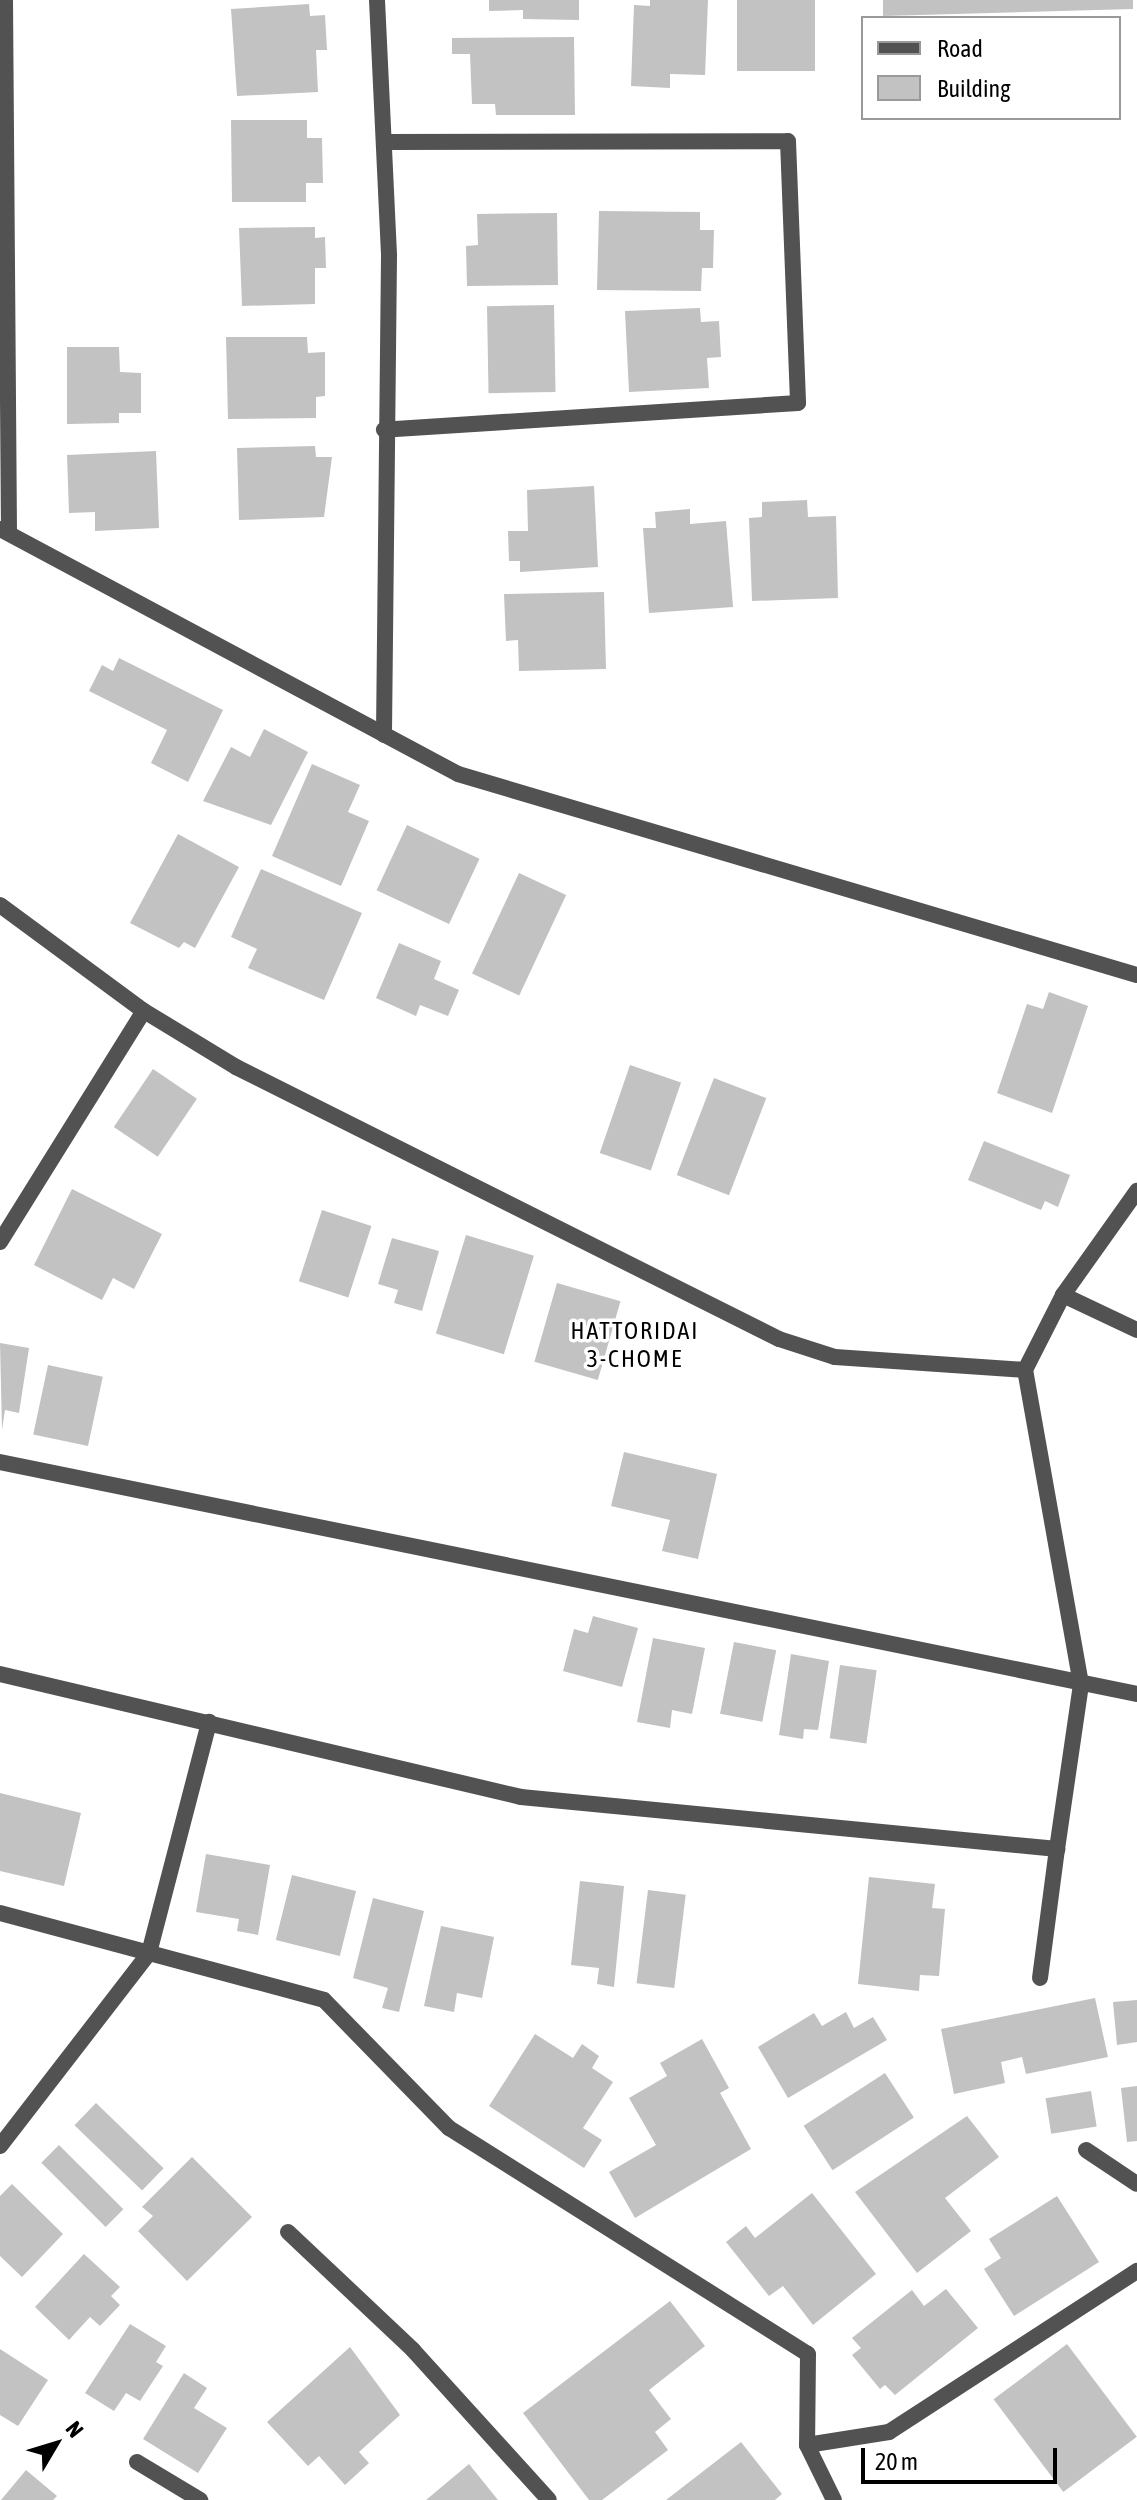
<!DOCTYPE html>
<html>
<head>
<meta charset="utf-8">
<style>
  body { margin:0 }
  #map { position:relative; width:1137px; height:2500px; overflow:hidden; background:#fff; font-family:"Asap Condensed",sans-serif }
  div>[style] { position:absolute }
  .building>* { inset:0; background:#c2c2c2; transform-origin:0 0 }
  .street>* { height:16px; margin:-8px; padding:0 8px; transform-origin:8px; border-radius:8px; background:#525252 }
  span { translate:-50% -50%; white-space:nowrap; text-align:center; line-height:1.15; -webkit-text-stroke:7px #fff; paint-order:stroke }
  .neighbourhood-label { font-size:24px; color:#000; letter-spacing:2px }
  .legend { position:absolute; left:861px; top:16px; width:260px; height:104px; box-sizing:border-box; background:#fff; border:2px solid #999; margin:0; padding:10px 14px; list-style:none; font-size:24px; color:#000 }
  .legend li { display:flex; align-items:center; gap:16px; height:40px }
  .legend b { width:40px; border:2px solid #999 }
  .north { position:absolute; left:16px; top:2404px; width:80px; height:80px; -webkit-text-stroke:6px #fff; paint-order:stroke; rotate:52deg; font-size:22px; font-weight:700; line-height:32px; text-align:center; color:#000 }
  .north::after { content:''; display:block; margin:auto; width:28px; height:36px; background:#000; clip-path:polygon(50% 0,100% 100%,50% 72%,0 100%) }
  .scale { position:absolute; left:861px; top:2448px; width:196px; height:36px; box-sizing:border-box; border:4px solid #000; border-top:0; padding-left:10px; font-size:24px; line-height:28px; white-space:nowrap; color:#000; -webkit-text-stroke:6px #fff; paint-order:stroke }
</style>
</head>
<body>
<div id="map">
  <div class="building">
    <i style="clip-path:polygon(489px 0,579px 0,579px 20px,523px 19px,523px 10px,489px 11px)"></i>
    <i style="clip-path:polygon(650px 0,708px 0,705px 75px,670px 74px,670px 88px,631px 86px,634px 5px,650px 6px)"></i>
    <i style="left:737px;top:0;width:78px;height:71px"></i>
    <i style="clip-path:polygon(883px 0,1133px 0,1133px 9px,883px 16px)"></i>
    <i style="clip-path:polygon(309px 4px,310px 16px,325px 15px,327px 50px,316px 50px,318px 92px,237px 96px,231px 9px)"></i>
    <i style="clip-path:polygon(574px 37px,575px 115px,496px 115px,495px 104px,472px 104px,470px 54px,452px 54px,452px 38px)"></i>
    <i style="clip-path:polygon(231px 120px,307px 120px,307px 138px,322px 138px,323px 183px,306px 183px,306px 202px,232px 202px)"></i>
    <i style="clip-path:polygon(599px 211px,700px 212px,700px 230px,714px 230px,713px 268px,702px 268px,701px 291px,597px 290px)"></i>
    <i style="clip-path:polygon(557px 213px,558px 285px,467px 286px,466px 246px,478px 245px,477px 214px)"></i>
    <i style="clip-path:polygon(315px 227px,315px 238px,325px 237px,326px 268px,315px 268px,315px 304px,242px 306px,239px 228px)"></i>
    <i style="left:554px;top:305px;width:87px;height:67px;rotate:89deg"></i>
    <i style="clip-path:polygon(700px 308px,701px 322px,719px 321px,721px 357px,707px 358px,709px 388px,629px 392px,625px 311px)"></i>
    <i style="clip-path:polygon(226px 337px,307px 337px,308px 353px,325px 352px,325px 396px,316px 397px,316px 418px,228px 419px)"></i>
    <i style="clip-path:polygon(67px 347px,119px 347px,120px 372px,141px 373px,141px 413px,119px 413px,119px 423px,67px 424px)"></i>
    <i style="clip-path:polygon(315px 446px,316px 457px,332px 457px,324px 517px,239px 520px,237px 448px)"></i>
    <i style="clip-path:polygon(156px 451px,159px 528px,95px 531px,95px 512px,69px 513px,67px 455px)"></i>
    <i style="clip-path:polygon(594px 486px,598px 567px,520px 572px,520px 561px,509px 561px,508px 531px,528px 531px,527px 490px)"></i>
    <i style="clip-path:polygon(807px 500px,808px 517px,836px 516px,838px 598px,752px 601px,749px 518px,762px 517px,762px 502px)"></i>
    <i style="clip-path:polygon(690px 509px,690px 524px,726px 521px,733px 607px,649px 613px,643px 528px,656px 528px,655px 512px)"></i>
    <i style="clip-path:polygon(604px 592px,606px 669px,519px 671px,518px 640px,506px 641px,504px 594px)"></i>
    <i style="clip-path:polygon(119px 658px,223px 710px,188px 782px,151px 763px,167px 730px,89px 691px,102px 665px,113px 671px)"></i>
    <i style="clip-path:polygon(264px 729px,308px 752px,271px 825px,203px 801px,231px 747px,250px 757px)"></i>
    <i style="clip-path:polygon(312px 764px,360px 785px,348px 812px,369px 821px,341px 886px,272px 856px)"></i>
    <i style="left:407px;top:825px;width:80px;height:72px;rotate:25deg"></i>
    <i style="clip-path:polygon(178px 834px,239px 867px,195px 948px,184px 942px,179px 948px,130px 923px)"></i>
    <i style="clip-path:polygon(261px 869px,362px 913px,324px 1000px,248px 968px,257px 949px,231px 937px)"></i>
    <i style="left:519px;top:873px;width:52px;height:111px;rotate:25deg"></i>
    <i style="clip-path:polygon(399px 943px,441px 961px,434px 979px,459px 990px,448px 1016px,420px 1005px,416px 1016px,376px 998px)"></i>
    <i style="clip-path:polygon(1049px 992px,1088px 1006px,1052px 1113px,997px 1093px,1027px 1004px,1043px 1009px)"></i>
    <i style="left:630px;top:1065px;width:54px;height:93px;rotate:19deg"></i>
    <i style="left:153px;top:1069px;width:53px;height:70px;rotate:34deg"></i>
    <i style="left:714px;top:1078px;width:56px;height:104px;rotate:21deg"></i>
    <i style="clip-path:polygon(984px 1141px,1070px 1175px,1058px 1207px,1045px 1201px,1041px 1210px,968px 1180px)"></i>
    <i style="clip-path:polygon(72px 1189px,162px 1234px,134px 1289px,113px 1278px,102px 1300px,34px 1265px)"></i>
    <i style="left:322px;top:1210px;width:52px;height:75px;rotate:18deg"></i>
    <i style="left:466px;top:1235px;width:71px;height:103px;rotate:17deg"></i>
    <i style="clip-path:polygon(392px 1238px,439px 1251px,422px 1311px,394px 1303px,398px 1290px,378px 1284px)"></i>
    <i style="left:557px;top:1283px;width:66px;height:82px;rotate:16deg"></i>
    <i style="clip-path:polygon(0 1343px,29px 1348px,19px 1413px,5px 1410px,2px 1430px)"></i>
    <i style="left:48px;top:1365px;width:56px;height:71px;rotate:12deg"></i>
    <i style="clip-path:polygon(624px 1452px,717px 1474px,698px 1559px,662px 1551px,670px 1520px,611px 1506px)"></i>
    <i style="clip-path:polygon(593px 1616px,638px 1628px,622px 1687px,563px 1671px,574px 1629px,588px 1633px)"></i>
    <i style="clip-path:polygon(653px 1638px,705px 1648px,692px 1714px,672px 1710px,670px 1728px,637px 1722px)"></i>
    <i style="left:734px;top:1642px;width:43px;height:73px;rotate:11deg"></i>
    <i style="clip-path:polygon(791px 1654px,829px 1661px,818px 1730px,804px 1729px,803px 1739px,779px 1735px)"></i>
    <i style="left:840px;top:1665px;width:37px;height:74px;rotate:8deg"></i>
    <i style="clip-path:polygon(0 1793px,81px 1813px,64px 1886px,0 1871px)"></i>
    <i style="clip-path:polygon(206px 1854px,270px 1865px,258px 1935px,237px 1931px,239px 1919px,196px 1912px)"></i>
    <i style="left:292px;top:1875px;width:66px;height:67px;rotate:14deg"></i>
    <i style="clip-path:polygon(869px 1877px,935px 1884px,932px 1908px,945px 1909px,939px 1976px,920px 1975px,919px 1991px,858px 1984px)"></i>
    <i style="clip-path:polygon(580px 1881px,624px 1886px,614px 1987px,597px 1984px,599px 1968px,571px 1965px)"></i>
    <i style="left:648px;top:1890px;width:38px;height:94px;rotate:7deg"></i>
    <i style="clip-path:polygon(373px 1898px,424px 1911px,399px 2012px,382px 2008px,388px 1988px,353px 1978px)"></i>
    <i style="clip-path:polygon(441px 1926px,494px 1937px,482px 1998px,457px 1993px,454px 2012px,424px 2006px)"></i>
    <i style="clip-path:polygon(1095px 1998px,1108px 2057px,1026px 2074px,1022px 2057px,1001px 2062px,1005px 2083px,954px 2094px,941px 2029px)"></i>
    <i style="clip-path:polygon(1137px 2000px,1137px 2042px,1117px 2045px,1113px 2002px)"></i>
    <i style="clip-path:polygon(846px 2012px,854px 2028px,873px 2017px,887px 2040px,788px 2098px,758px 2047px,814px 2013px,822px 2026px)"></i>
    <i style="clip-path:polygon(535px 2034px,573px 2058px,582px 2044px,599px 2056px,592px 2068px,613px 2082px,583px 2128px,602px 2140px,584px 2168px,489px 2106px)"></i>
    <i style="clip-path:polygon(702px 2039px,729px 2088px,720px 2093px,751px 2149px,635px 2218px,609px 2172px,656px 2145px,629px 2098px,667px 2076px,660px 2063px)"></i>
    <i style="left:885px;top:2073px;width:53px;height:97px;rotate:57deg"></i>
    <i style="clip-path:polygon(1137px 2086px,1137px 2141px,1127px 2142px,1121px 2088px)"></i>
    <i style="left:1091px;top:2091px;width:36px;height:46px;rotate:81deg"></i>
    <i style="left:96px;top:2103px;width:94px;height:31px;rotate:44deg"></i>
    <i style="clip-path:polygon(967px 2116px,999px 2157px,945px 2198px,971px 2231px,917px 2273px,855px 2192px)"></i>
    <i style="left:59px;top:2145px;width:91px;height:25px;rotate:45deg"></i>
    <i style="clip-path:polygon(192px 2157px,252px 2217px,187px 2281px,138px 2231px,153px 2216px,142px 2207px)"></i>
    <i style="clip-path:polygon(12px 2184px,63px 2234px,22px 2277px,0 2256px,0 2196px)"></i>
    <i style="clip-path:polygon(812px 2193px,876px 2274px,813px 2325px,783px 2286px,769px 2296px,726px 2242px,746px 2226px,755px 2238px)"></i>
    <i style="clip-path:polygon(1057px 2196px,1099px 2262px,1014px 2316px,984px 2269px,1001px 2258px,989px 2239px)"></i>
    <i style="clip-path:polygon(84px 2254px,120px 2287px,111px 2296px,120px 2305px,100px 2326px,90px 2317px,69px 2340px,35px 2307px)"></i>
    <i style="clip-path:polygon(946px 2289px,978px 2328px,895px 2395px,885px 2385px,880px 2389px,852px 2355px,861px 2348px,852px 2338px,912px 2290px,924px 2306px)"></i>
    <i style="clip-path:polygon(670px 2301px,705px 2346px,649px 2390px,671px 2419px,655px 2432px,668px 2450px,602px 2500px,589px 2500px,523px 2413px)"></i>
    <i style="clip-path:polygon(130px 2324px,166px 2346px,156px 2362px,163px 2366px,140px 2401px,126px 2393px,114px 2411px,85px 2393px)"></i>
    <i style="left:1067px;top:2344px;width:116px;height:92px;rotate:53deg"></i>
    <i style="clip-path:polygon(350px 2347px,400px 2415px,359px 2452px,369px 2463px,345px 2485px,319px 2456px,308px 2466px,267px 2422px)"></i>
    <i style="clip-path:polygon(0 2349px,48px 2380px,18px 2426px,0 2415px)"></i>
    <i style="clip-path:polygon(184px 2373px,207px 2388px,194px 2408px,227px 2428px,198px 2473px,143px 2439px)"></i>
    <i style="clip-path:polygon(741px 2442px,782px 2494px,775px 2500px,666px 2500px)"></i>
    <i style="clip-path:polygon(469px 2464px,498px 2500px,426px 2500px)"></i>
    <i style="clip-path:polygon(26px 2470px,57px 2496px,53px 2500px,1px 2500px)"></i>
  </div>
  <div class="street">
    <i style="left:5px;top:0;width:533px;rotate:89.57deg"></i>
    <i style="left:377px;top:0;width:256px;rotate:87.3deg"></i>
    <i style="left:389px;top:256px;width:479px;rotate:90.6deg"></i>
    <i style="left:384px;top:142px;width:404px;rotate:-0.1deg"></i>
    <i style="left:788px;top:141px;width:262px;rotate:87.8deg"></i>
    <i style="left:798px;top:403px;width:415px;rotate:176.3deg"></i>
    <i style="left:0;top:529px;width:519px;rotate:28.14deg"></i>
    <i style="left:458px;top:774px;width:708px;rotate:16.49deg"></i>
    <i style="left:0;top:905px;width:179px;rotate:36.4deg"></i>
    <i style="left:144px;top:1011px;width:108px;rotate:31.3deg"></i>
    <i style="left:236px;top:1067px;width:607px;rotate:26.61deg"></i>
    <i style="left:779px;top:1339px;width:59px;rotate:17.8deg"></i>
    <i style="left:835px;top:1357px;width:190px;rotate:3.9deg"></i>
    <i style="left:0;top:1242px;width:272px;rotate:-58.1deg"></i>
    <i style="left:1063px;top:1295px;width:82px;rotate:25.3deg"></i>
    <i style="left:0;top:1462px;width:1160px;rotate:11.53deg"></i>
    <i style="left:0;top:1674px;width:535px;rotate:13.28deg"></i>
    <i style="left:521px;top:1797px;width:539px;rotate:5.54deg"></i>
    <i style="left:1057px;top:1849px;width:167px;rotate:-81.7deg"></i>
    <i style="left:1081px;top:1684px;width:319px;rotate:-100.1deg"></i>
    <i style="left:1025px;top:1370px;width:84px;rotate:-63.1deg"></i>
    <i style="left:1063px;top:1295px;width:128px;rotate:-54.6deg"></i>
    <i style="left:0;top:1913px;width:335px;rotate:15deg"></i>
    <i style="left:324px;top:2000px;width:179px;rotate:45.7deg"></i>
    <i style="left:449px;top:2128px;width:424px;rotate:32.2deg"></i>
    <i style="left:808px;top:2354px;width:91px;rotate:90.6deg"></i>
    <i style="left:807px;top:2445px;width:61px;rotate:63.9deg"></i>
    <i style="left:1040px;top:1978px;width:130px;rotate:-82.5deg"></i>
    <i style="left:0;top:2146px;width:244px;rotate:-52.3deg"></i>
    <i style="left:149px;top:1953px;width:239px;rotate:-75.4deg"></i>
    <i style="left:1086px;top:2150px;width:61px;rotate:33.7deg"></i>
    <i style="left:288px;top:2232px;width:172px;rotate:43.3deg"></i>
    <i style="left:413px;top:2350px;width:202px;rotate:47.8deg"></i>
    <i style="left:807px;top:2445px;width:83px;rotate:-9deg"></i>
    <i style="left:889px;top:2432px;width:296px;rotate:-33deg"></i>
    <i style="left:137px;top:2462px;width:74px;rotate:31.1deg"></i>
  </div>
  <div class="neighbourhood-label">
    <span style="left:635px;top:1345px">HATTORIDAI<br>3-CHOME</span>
  </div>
  <ul class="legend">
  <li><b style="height:10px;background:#525252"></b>Road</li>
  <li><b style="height:22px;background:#c2c2c2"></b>Building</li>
  </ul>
  <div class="north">N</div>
  <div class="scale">20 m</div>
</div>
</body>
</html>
